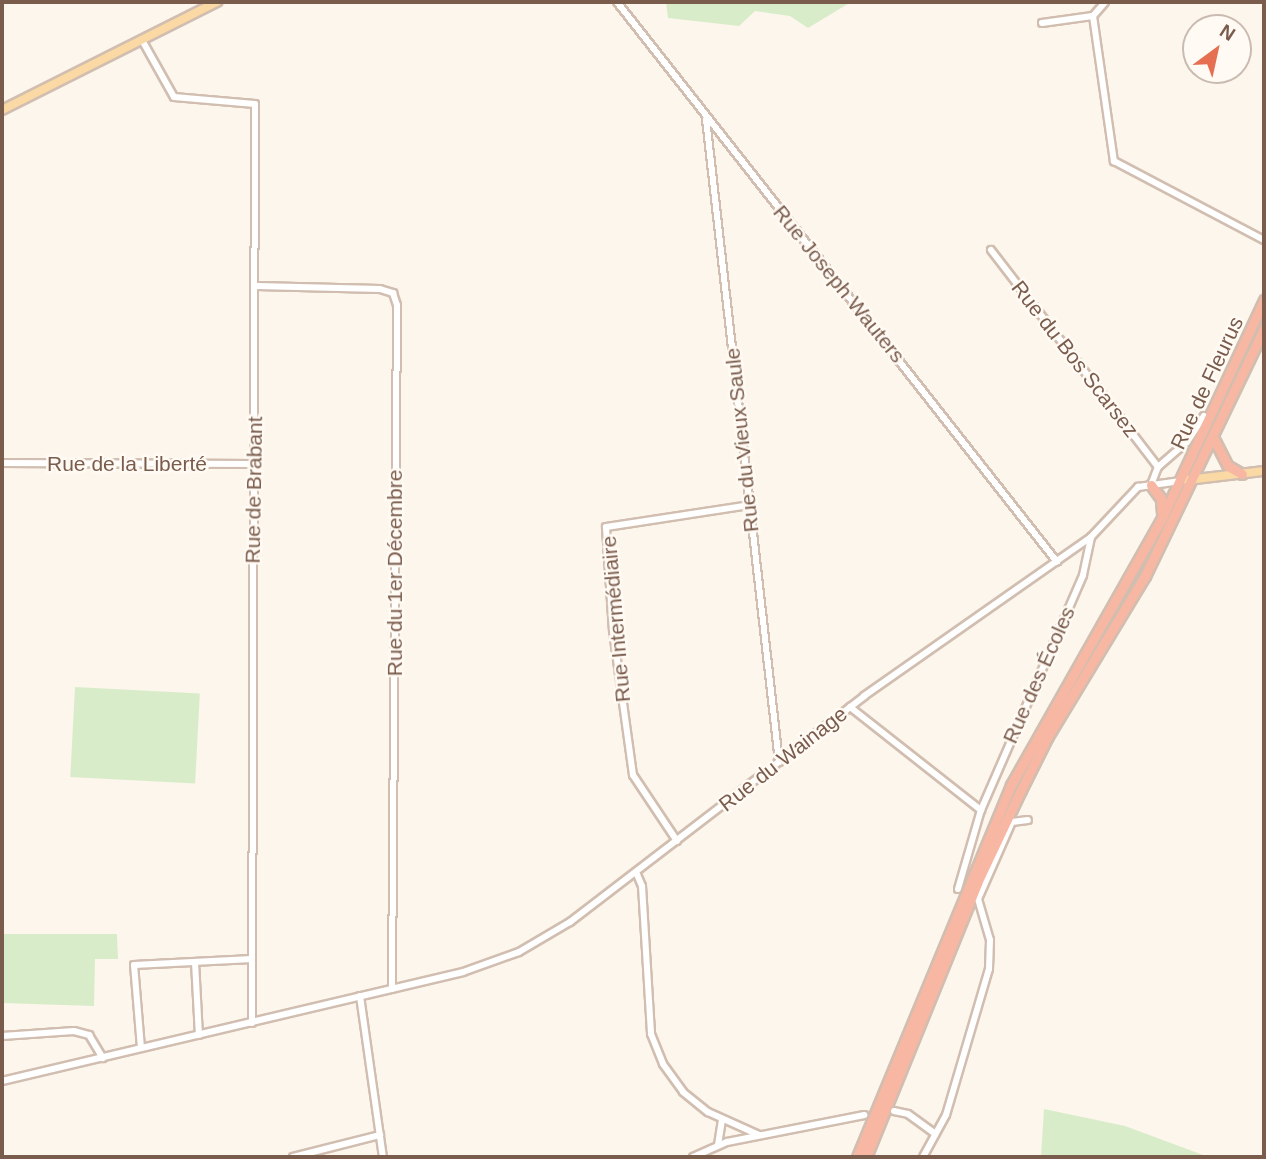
<!DOCTYPE html>
<html>
<head>
<meta charset="utf-8">
<style>
  body { margin:0 }
  #map { position:relative; width:1266px; height:1159px; overflow:hidden; background:#fdf6ec; font-family:Helvetica,sans-serif }
  div>[style] { position:absolute }
  .green>* { inset:0; background:#d8ecc9; transform-origin:0 0 }
  .roads { filter:drop-shadow(2px 0 #d1beb0) drop-shadow(-2px 0 #d1beb0) drop-shadow(0 2px #d1beb0) drop-shadow(0 -2px #d1beb0) }
  .minor>* { height:6px; margin:-3px; padding:0 3px; transform-origin:3px; border-radius:3px; background:#fff }
  .major>* { height:8px; margin:-4px; padding:0 4px; transform-origin:4px; border-radius:4px; background:#fbd9a5 }
  .highway>* { height:9px; margin:-4.5px; padding:0 4.5px; transform-origin:4.5px; border-radius:4.5px; background:#f7b7a3 }
  span { translate:-50% -50%; white-space:nowrap; text-align:center; line-height:1.15; -webkit-text-stroke:5px #fffaf3; paint-order:stroke }
  .street-label { font-size:21px; color:#7a5c4d }
  .frame { position:absolute; inset:0; border:4px solid #7a5c4d; pointer-events:none }
  .north { position:absolute; left:1182px; top:14px; width:70px; height:70px; box-sizing:border-box; background:#fffaf3; border:2px solid #cabbb1; border-radius:50%; rotate:33deg; font-size:19px; font-weight:700; line-height:28px; text-align:center; color:#7a5c4d }
  .north::after { content:''; display:block; margin:auto; width:24px; height:32px; background:#e76f51; clip-path:polygon(50% 0,100% 100%,50% 72%,0 100%) }
</style>
</head>
<body>
<div id="map">
  <div class="green">
    <i style="clip-path:polygon(666px 2px,851px 2px,808px 28px,790px 16px,755px 11px,739px 26px,668px 18px)"></i>
    <i style="left:75px;top:687px;width:125px;height:90px;rotate:3deg"></i>
    <i style="clip-path:polygon(2px 934px,117px 934px,118px 959px,95px 959px,94px 1006px,2px 1003px)"></i>
    <i style="clip-path:polygon(1044px 1109px,1125px 1126px,1203px 1155px,1041px 1157px)"></i>
  </div>
  <div class="roads">
    <div class="minor">
      <i style="left:617px;top:2px;width:712px;rotate:51.84deg"></i>
      <i style="left:1093px;top:16px;width:147px;rotate:81.8deg"></i>
      <i style="left:1114px;top:161px;width:170px;rotate:27.8deg"></i>
      <i style="left:1042px;top:23px;width:51px;rotate:-7.8deg"></i>
      <i style="left:1093px;top:16px;width:18px;rotate:-49deg"></i>
      <i style="left:142px;top:40px;width:65px;rotate:60.7deg"></i>
      <i style="left:174px;top:97px;width:81px;rotate:4.9deg"></i>
      <i style="left:255px;top:104px;width:919px;rotate:90.19deg"></i>
      <i style="left:706px;top:119px;width:647px;rotate:83.52deg"></i>
      <i style="left:991px;top:250px;width:274px;rotate:52.4deg"></i>
      <i style="left:257px;top:286px;width:123px;rotate:1.4deg"></i>
      <i style="left:380px;top:289px;width:14px;rotate:17deg"></i>
      <i style="left:393px;top:293px;width:13px;rotate:72deg"></i>
      <i style="left:397px;top:305px;width:684px;rotate:90.42deg"></i>
      <i style="left:2px;top:463px;width:251px;rotate:0.2deg"></i>
      <i style="left:1151px;top:485px;width:19px;rotate:-69deg"></i>
      <i style="left:1158px;top:467px;width:38px;rotate:-41deg"></i>
      <i style="left:1187px;top:442px;width:31px;rotate:-57deg"></i>
      <i style="left:850px;top:707px;width:167px;rotate:38.2deg"></i>
      <i style="left:677px;top:841px;width:79px;rotate:-123.7deg"></i>
      <i style="left:633px;top:775px;width:145px;rotate:-97.9deg"></i>
      <i style="left:613px;top:631px;width:104px;rotate:-93.9deg"></i>
      <i style="left:606px;top:527px;width:145px;rotate:-8.7deg"></i>
      <i style="left:636px;top:872px;width:15px;rotate:67deg"></i>
      <i style="left:642px;top:886px;width:148px;rotate:86.5deg"></i>
      <i style="left:651px;top:1034px;width:32px;rotate:68deg"></i>
      <i style="left:663px;top:1064px;width:34px;rotate:54deg"></i>
      <i style="left:683px;top:1092px;width:32px;rotate:39deg"></i>
      <i style="left:708px;top:1112px;width:56px;rotate:24.3deg"></i>
      <i style="left:958px;top:889px;width:82px;rotate:-73.8deg"></i>
      <i style="left:981px;top:810px;width:256px;rotate:-66.5deg"></i>
      <i style="left:1083px;top:575px;width:39px;rotate:-78deg"></i>
      <i style="left:195px;top:962px;width:73px;rotate:86.9deg"></i>
      <i style="left:360px;top:996px;width:163px;rotate:81.9deg"></i>
      <i style="left:2px;top:1036px;width:72px;rotate:-4deg"></i>
      <i style="left:74px;top:1031px;width:16px;rotate:15deg"></i>
      <i style="left:89px;top:1035px;width:27px;rotate:59deg"></i>
      <i style="left:141px;top:1048px;width:83px;rotate:-94.8deg"></i>
      <i style="left:134px;top:965px;width:118px;rotate:-2.9deg"></i>
      <i style="left:2px;top:1081px;width:474px;rotate:-13.3deg"></i>
      <i style="left:463px;top:972px;width:59px;rotate:-19.7deg"></i>
      <i style="left:519px;top:952px;width:59px;rotate:-30.5deg"></i>
      <i style="left:570px;top:922px;width:371px;rotate:-37.5deg"></i>
      <i style="left:864px;top:696px;width:277px;rotate:-35deg"></i>
      <i style="left:1091px;top:537px;width:69px;rotate:-46.8deg"></i>
      <i style="left:1138px;top:487px;width:43px;rotate:-7.9deg"></i>
      <i style="left:894px;top:1111px;width:14px;rotate:12deg"></i>
      <i style="left:908px;top:1114px;width:34px;rotate:36deg"></i>
      <i style="left:718px;top:1145px;width:25px;rotate:-81deg"></i>
      <i style="left:293px;top:1157px;width:90px;rotate:-14.2deg"></i>
      <i style="left:693px;top:1157px;width:37px;rotate:-24deg"></i>
      <i style="left:727px;top:1142px;width:140px;rotate:-11.1deg"></i>
      <i style="left:923px;top:1157px;width:48px;rotate:-61.3deg"></i>
      <i style="left:946px;top:1115px;width:152px;rotate:-73.6deg"></i>
      <i style="left:989px;top:969px;width:29px;rotate:-88deg"></i>
      <i style="left:990px;top:940px;width:43px;rotate:-106.3deg"></i>
      <i style="left:978px;top:899px;width:84px;rotate:-66.2deg"></i>
      <i style="left:1012px;top:822px;width:16px;rotate:-7deg"></i>
    </div>
    <div class="major">
      <i style="left:2px;top:110px;width:241px;rotate:-26.7deg"></i>
      <i style="left:1187px;top:480px;width:78px;rotate:-6.7deg"></i>
    </div>
    <div class="highway">
      <i style="left:1214px;top:439px;width:30px;rotate:63deg"></i>
      <i style="left:1228px;top:466px;width:16px;rotate:30deg"></i>
      <i style="left:1151px;top:485px;width:17px;rotate:54deg"></i>
      <i style="left:1161px;top:499px;width:16px;rotate:86deg"></i>
      <i style="left:857px;top:1157px;width:403px;rotate:-67.5deg"></i>
      <i style="left:1011px;top:785px;width:307px;rotate:-60.5deg"></i>
      <i style="left:1162px;top:518px;width:241px;rotate:-64.9deg"></i>
      <i style="left:866px;top:1157px;width:296px;rotate:-67.9deg"></i>
      <i style="left:977px;top:883px;width:103px;rotate:-64.7deg"></i>
      <i style="left:1021px;top:790px;width:60px;rotate:-63.4deg"></i>
      <i style="left:1048px;top:736px;width:187px;rotate:-58.8deg"></i>
      <i style="left:1145px;top:576px;width:274px;rotate:-64.3deg"></i>
    </div>
  </div>
  <div class="street-label">
    <span style="left:839px;top:284px;rotate:51deg">Rue Joseph Wauters</span>
    <span style="left:1075px;top:359px;rotate:52deg">Rue du Bos Scarsez</span>
    <span style="left:1207px;top:383px;rotate:-65deg">Rue de Fleurus</span>
    <span style="left:742px;top:440px;rotate:-96deg">Rue du Vieux Saule</span>
    <span style="left:127px;top:464px">Rue de la Liberté</span>
    <span style="left:254px;top:490px;rotate:-89deg">Rue de Brabant</span>
    <span style="left:395px;top:573px;rotate:-90deg">Rue du 1er Décembre</span>
    <span style="left:616px;top:619px;rotate:-95deg">Rue Intermédiaire</span>
    <span style="left:1039px;top:675px;rotate:-66deg">Rue des Écoles</span>
    <span style="left:783px;top:759px;rotate:-38deg">Rue du Wainage</span>
  </div>
  <div class="frame"></div>
  <div class="north">N</div>
</div>
</body>
</html>
